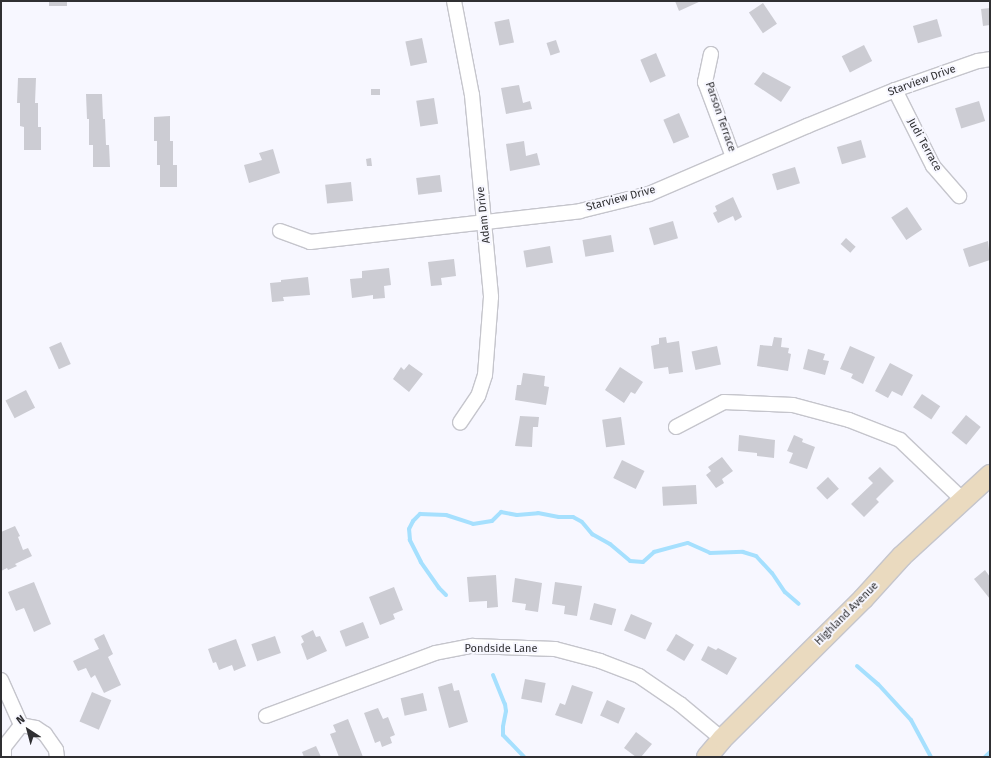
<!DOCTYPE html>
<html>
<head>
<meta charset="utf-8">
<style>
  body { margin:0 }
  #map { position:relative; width:991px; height:758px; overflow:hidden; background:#f7f7ff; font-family:"Fira Sans",sans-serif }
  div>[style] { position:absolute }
  .stream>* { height:4px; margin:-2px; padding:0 2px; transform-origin:2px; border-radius:2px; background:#a6e0fe }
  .building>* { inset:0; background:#ccccd3; transform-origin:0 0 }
  .roads { filter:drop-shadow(1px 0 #c5c5cc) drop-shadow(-1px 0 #c5c5cc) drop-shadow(0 1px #c5c5cc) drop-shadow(0 -1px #c5c5cc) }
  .street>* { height:14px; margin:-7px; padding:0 7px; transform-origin:7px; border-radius:7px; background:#fff }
  .secondary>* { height:20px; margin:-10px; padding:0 10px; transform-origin:10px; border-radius:10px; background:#eadabf }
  span { translate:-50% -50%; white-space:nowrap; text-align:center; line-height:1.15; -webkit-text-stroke:4px #f7f7ff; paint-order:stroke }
  .street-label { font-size:11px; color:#303033 }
  .frame { position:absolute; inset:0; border:2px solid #303033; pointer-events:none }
  .north { position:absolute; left:8px; top:710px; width:40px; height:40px; -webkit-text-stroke:3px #f7f7ff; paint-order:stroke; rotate:324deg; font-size:11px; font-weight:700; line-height:16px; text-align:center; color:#303033 }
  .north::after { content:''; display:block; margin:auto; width:14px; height:18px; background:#303033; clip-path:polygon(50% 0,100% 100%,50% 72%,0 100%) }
</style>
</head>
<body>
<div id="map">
  <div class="stream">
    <i style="left:446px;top:595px;width:10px;rotate:-135deg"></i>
    <i style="left:439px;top:588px;width:32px;rotate:-125deg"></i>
    <i style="left:421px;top:562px;width:25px;rotate:-117deg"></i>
    <i style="left:410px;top:540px;width:11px;rotate:-95deg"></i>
    <i style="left:409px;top:529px;width:9px;rotate:-63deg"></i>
    <i style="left:413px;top:521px;width:10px;rotate:-45deg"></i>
    <i style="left:420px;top:514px;width:26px;rotate:2deg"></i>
    <i style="left:446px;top:515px;width:28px;rotate:18deg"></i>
    <i style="left:473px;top:524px;width:19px;rotate:-9deg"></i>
    <i style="left:492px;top:521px;width:13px;rotate:-45deg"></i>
    <i style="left:501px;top:512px;width:16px;rotate:11deg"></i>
    <i style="left:517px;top:515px;width:21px;rotate:-5deg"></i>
    <i style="left:538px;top:513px;width:21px;rotate:11deg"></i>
    <i style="left:559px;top:517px;width:14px"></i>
    <i style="left:573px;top:517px;width:10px;rotate:29deg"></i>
    <i style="left:582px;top:522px;width:16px;rotate:50deg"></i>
    <i style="left:592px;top:534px;width:21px;rotate:29deg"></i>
    <i style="left:610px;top:544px;width:26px;rotate:40deg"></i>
    <i style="left:630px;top:561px;width:13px;rotate:4deg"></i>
    <i style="left:643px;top:562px;width:15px;rotate:-42deg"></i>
    <i style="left:654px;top:552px;width:35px;rotate:-15deg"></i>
    <i style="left:688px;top:543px;width:24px;rotate:24deg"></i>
    <i style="left:710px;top:553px;width:33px;rotate:-2deg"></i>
    <i style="left:743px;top:552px;width:14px;rotate:17deg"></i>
    <i style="left:756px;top:556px;width:23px;rotate:47deg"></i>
    <i style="left:772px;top:573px;width:23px;rotate:56deg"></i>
    <i style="left:785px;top:592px;width:18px;rotate:41deg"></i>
    <i style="left:857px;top:666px;width:28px;rotate:41deg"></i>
    <i style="left:878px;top:684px;width:49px;rotate:47.5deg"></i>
    <i style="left:911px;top:720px;width:42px;rotate:61.6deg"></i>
    <i style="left:493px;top:675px;width:31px;rotate:68deg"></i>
    <i style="left:505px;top:704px;width:7px;rotate:82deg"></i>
    <i style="left:506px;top:711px;width:16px;rotate:101deg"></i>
    <i style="left:503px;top:727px;width:8px;rotate:90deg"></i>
    <i style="left:503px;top:735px;width:30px;rotate:46deg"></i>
    <i style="left:985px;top:757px;width:7px;rotate:-45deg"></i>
  </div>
  <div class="building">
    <i style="left:49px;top:1px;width:18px;height:5px"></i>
    <i style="clip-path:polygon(675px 1px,701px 1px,679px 11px)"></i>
    <i style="left:763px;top:3px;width:25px;height:17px;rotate:56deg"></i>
    <i style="clip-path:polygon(990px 8px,990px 25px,983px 26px,981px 9px)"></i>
    <i style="left:509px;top:19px;width:24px;height:15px;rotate:78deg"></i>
    <i style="left:937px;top:19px;width:18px;height:25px;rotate:74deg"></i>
    <i style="left:422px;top:38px;width:25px;height:17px;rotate:78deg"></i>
    <i style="left:556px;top:40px;width:13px;height:10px;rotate:72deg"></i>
    <i style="left:864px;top:45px;width:18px;height:25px;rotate:63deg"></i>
    <i style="left:656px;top:53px;width:25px;height:17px;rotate:67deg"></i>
    <i style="clip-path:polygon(763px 72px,791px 87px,781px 102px,754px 84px)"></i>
    <i style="clip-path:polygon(18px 78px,36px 78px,35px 103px,38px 103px,38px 127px,41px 127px,41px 150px,24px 150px,24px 127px,20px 126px,20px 103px,17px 103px)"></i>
    <i style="clip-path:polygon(519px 85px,523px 103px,530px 101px,532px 109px,506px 114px,501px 88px)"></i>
    <i style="left:380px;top:89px;width:6px;height:9px;rotate:90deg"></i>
    <i style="clip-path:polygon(86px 94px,102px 94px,103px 119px,105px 119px,106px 145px,109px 145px,110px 167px,93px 167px,93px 145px,89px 145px,89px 119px,87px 119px)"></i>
    <i style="left:434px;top:98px;width:26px;height:18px;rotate:81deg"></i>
    <i style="left:979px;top:101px;width:21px;height:25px;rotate:73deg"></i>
    <i style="left:679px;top:113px;width:26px;height:17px;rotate:67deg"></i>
    <i style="clip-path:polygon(170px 116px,170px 141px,173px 141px,173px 165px,177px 165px,177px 187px,160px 187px,160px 165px,157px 165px,157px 141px,154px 141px,154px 117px)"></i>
    <i style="left:861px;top:140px;width:18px;height:25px;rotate:74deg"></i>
    <i style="clip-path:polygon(524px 141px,526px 156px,537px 153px,540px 165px,510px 171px,506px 144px)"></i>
    <i style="clip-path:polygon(273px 149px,280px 173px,249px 183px,244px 165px,262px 160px,259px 153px)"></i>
    <i style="clip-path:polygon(371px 158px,372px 166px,367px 166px,366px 159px)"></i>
    <i style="left:795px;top:167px;width:17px;height:24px;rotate:73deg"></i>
    <i style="left:440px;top:175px;width:17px;height:24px;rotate:83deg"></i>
    <i style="left:351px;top:182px;width:19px;height:26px;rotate:84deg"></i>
    <i style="clip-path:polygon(733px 197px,742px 217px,735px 221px,733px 216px,718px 223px,713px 213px,717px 211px,715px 206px)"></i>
    <i style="left:907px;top:207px;width:27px;height:19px;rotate:56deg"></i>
    <i style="left:673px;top:221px;width:18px;height:25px;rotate:74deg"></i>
    <i style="left:611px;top:235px;width:17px;height:29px;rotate:80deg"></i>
    <i style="left:846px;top:238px;width:13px;height:8px;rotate:42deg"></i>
    <i style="clip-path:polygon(988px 241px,990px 260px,969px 267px,963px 249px)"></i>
    <i style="left:550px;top:246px;width:17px;height:27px;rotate:80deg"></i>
    <i style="clip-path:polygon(454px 259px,456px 276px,441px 278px,442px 285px,431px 286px,428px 262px)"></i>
    <i style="clip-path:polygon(389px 268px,391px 285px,384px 286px,385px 298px,373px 299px,373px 295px,352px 298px,350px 279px,362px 278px,362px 271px)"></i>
    <i style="clip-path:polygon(308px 277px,310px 295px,283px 297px,284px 301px,272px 302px,270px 283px,281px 282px,281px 280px)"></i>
    <i style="clip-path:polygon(666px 337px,667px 343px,679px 341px,683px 372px,669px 374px,668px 367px,654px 369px,651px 346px,659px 344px,659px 338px)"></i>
    <i style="clip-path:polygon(774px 337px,782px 338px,781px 347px,789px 348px,788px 353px,791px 354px,788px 371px,757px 366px,760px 345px,772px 346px)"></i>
    <i style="left:61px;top:342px;width:24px;height:13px;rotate:66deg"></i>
    <i style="left:717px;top:346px;width:19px;height:26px;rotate:78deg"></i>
    <i style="clip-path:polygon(850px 346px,875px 357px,863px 384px,851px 378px,853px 374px,840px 369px)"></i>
    <i style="clip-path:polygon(808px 349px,825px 354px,823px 360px,829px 361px,825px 375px,803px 369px)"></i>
    <i style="clip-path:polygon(890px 363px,913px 375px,902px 396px,892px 391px,888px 398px,875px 391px)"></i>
    <i style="clip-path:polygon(409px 364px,423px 374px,409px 392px,393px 379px,401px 367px,404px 370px)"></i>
    <i style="clip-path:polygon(620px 367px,643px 382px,635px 394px,631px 392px,624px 403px,605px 390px)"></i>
    <i style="clip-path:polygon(523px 373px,545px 376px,544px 386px,549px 387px,546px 405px,515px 400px,517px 385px,521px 385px)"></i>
    <i style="left:26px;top:390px;width:20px;height:23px;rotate:63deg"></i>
    <i style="left:922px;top:394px;width:22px;height:16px;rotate:34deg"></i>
    <i style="left:966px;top:415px;width:19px;height:23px;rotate:39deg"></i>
    <i style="clip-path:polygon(520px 416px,539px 417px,538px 427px,533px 427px,532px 447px,515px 446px)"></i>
    <i style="left:621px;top:417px;width:28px;height:19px;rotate:82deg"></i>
    <i style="clip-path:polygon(739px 435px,775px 440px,774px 458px,757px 456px,757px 453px,738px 451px)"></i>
    <i style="clip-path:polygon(794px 435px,803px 439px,802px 442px,815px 447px,807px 469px,789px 463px,793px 453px,787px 451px)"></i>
    <i style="clip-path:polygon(722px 457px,733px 471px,722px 479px,724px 483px,716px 488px,706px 475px,711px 471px,708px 467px)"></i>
    <i style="left:622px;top:460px;width:25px;height:20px;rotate:26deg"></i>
    <i style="clip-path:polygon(880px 467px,894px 481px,876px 499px,879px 502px,864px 517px,851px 504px,873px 483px,868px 478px)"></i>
    <i style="left:828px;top:477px;width:16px;height:16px;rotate:47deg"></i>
    <i style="left:696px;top:485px;width:19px;height:34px;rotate:87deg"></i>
    <i style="clip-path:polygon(15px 526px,20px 536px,18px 537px,23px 550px,28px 548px,32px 556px,15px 564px,17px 566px,8px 570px,7px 568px,1px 571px,1px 532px)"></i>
    <i style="clip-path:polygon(985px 570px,990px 577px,990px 599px,974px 579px)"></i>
    <i style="clip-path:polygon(496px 575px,498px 607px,487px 608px,487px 601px,469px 602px,467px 577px)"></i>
    <i style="clip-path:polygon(515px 578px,542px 583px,538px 612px,525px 610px,526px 604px,512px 602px)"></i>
    <i style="clip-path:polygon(34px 582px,51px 624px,34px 632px,24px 608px,16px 611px,8px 592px)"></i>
    <i style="clip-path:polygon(555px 582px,582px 586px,577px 616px,564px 614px,565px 606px,552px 604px)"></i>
    <i style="clip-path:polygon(394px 587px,403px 610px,393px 614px,395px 619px,380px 625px,369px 597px)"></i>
    <i style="left:594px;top:603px;width:23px;height:17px;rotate:15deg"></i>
    <i style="left:631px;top:614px;width:23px;height:18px;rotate:23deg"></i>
    <i style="left:363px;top:622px;width:17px;height:25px;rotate:69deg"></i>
    <i style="clip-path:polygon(313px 630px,316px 637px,320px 636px,327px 651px,307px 660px,301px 644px,304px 642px,301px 636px)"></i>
    <i style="clip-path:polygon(104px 634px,113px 654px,108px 657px,121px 685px,104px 693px,95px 675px,91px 678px,86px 668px,78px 671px,73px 661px,99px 649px,94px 639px)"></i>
    <i style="left:676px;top:634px;width:21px;height:19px;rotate:31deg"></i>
    <i style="left:275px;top:636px;width:18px;height:25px;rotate:71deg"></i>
    <i style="clip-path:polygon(236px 639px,246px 666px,234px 671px,232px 665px,219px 670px,216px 662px,213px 663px,208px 649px)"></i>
    <i style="clip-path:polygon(708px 646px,716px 650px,718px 648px,737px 658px,727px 675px,701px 660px)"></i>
    <i style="left:525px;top:679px;width:21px;height:20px;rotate:11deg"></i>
    <i style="clip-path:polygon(452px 683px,454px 691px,459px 690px,468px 722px,449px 728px,438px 687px)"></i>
    <i style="clip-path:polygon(572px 685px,593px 692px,582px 724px,555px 715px,560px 703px,565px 705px)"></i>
    <i style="left:92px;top:692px;width:21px;height:32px;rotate:23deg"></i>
    <i style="left:423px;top:693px;width:18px;height:23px;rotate:77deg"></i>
    <i style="left:607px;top:700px;width:20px;height:17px;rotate:24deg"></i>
    <i style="clip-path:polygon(378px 708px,383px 719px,388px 717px,395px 735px,390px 737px,392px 743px,382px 747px,380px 741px,375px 743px,364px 713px)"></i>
    <i style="clip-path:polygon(348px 719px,363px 757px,339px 757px,330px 734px,336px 732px,333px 725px)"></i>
    <i style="clip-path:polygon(636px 732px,652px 744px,641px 757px,636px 757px,624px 748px)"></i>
    <i style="clip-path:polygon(316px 746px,321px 757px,304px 757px,302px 752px)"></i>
  </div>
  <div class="roads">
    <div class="street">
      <i style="left:454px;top:1px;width:96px;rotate:79.2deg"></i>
      <i style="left:472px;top:95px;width:203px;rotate:84.6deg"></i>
      <i style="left:491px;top:297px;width:78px;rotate:94.4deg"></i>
      <i style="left:485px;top:375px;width:22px;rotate:108deg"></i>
      <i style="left:478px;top:396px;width:32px;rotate:124deg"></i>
      <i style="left:711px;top:54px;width:29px;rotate:102deg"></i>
      <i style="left:705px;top:82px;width:80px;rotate:69.5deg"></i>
      <i style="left:895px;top:90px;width:85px;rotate:63.4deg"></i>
      <i style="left:933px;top:166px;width:40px;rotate:49deg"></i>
      <i style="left:280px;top:231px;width:32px;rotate:20deg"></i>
      <i style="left:310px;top:242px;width:272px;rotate:-6.5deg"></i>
      <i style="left:580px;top:211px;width:71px;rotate:-13.8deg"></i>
      <i style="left:649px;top:194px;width:172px;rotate:-23.3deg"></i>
      <i style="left:807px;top:126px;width:95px;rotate:-22.2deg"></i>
      <i style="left:895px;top:90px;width:88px;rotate:-19.3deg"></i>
      <i style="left:978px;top:61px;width:12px;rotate:-9deg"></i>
      <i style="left:676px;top:427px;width:54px;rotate:-27.5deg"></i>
      <i style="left:724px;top:402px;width:69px;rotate:2.5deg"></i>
      <i style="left:793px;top:405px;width:58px;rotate:15deg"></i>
      <i style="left:849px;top:420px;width:55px;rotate:21.4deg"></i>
      <i style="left:900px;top:440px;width:87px;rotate:43.6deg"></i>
      <i style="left:1px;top:680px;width:49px;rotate:66deg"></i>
      <i style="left:266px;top:716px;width:180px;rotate:-20.4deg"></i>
      <i style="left:435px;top:653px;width:38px;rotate:-11deg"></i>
      <i style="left:472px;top:646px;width:83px;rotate:2.1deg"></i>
      <i style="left:555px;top:649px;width:47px;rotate:14.9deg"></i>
      <i style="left:600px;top:661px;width:42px;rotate:21deg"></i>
      <i style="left:639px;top:676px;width:50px;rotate:34.3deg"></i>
      <i style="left:680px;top:704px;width:55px;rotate:39.8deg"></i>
      <i style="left:21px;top:725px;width:15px;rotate:11deg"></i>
      <i style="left:36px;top:728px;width:11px;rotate:34deg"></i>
      <i style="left:45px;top:734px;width:19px;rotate:55deg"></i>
      <i style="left:56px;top:750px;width:7px;rotate:82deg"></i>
      <i style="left:4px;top:757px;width:10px;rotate:-90deg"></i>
      <i style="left:4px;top:747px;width:28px;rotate:-52deg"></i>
    </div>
    <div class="secondary">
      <i style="left:707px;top:757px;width:23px;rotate:-50deg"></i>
      <i style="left:722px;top:739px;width:199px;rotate:-44.8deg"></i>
      <i style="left:863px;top:599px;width:58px;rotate:-47.8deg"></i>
      <i style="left:902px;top:556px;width:120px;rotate:-42.6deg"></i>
    </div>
  </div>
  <div class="street-label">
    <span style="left:922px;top:81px;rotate:-20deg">Starview Drive</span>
    <span style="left:720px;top:117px;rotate:71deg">Parson Terrace</span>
    <span style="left:924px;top:145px;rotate:61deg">Judi Terrace</span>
    <span style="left:621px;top:199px;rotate:-15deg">Starview Drive</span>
    <span style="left:484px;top:215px;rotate:-96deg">Adam Drive</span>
    <span style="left:847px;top:614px;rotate:-45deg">Highland Avenue</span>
    <span style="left:501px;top:649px">Pondside Lane</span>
  </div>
  <div class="frame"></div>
  <div class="north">N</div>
</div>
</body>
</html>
